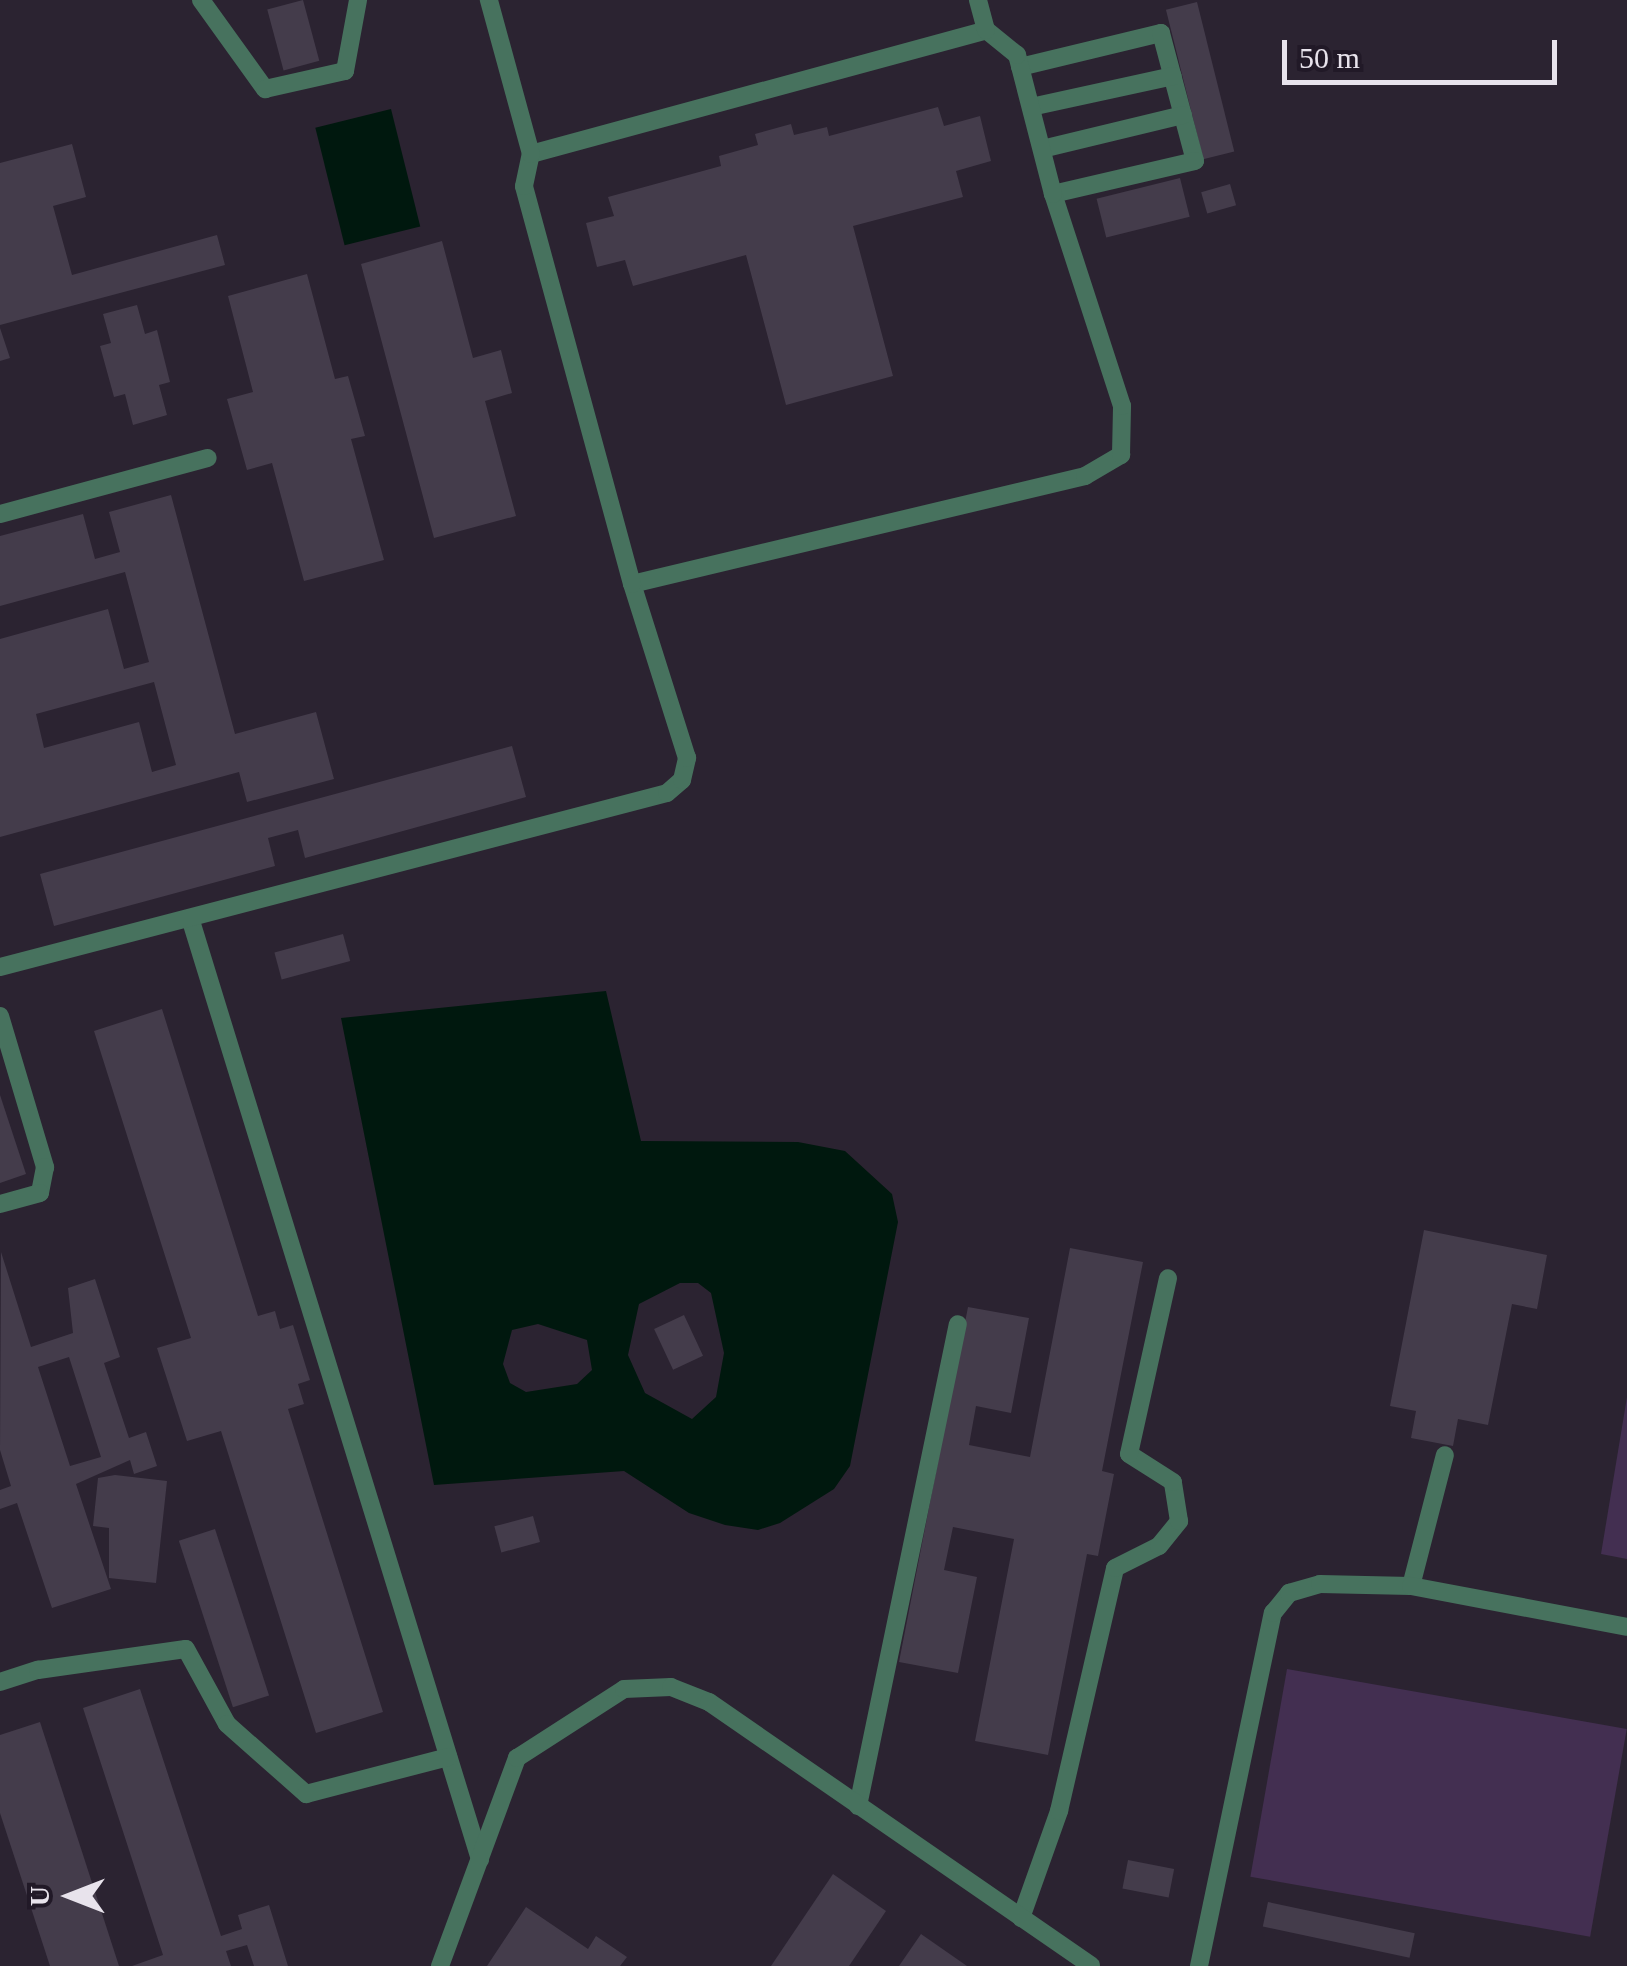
<!DOCTYPE html>
<html>
<head>
<meta charset="utf-8">
<style>
  body { margin:0 }
  #map { position:relative; width:1627px; height:1966px; overflow:hidden; background:#2b2331; font-family:Georgia,serif }
  div>[style] { position:absolute }
  .green>* { inset:0; background:#432f51; transform-origin:0 0 }
  .water>* { inset:0; background:#00180e; transform-origin:0 0 }
  .building>* { inset:0; background:#443c4b; transform-origin:0 0 }
  .lane>* { height:18px; margin:-9px; padding:0 9px; transform-origin:9px; border-radius:9px; background:#47725e }
  span { translate:-50% -50%; white-space:nowrap; text-align:center; line-height:1.15; -webkit-text-stroke:10px #211927; paint-order:stroke }
  .north { position:absolute; left:20px; top:1846px; width:100px; height:100px; -webkit-text-stroke:8px #211927; paint-order:stroke; rotate:270deg; font-size:28px; font-weight:700; line-height:40px; text-align:center; color:#e8e3ec }
  .north::after { content:''; display:block; margin:auto; width:35px; height:45px; background:#e8e3ec; clip-path:polygon(50% 0,100% 100%,50% 72%,0 100%) }
  .scale { position:absolute; left:1282px; top:40px; width:275px; height:45px; box-sizing:border-box; border:5px solid #e8e3ec; border-top:0; padding-left:12px; font-size:30px; line-height:35px; white-space:nowrap; color:#e8e3ec; -webkit-text-stroke:8px #211927; paint-order:stroke }
</style>
</head>
<body>
<div id="map">
  <div class="green">
    <i style="clip-path:polygon(1627px 1397px,1627px 1559px,1601px 1554px)"></i>
    <i style="left:1287px;top:1669px;width:345px;height:211px;rotate:10deg"></i>
  </div>
  <div class="water">
    <i style="left:391px;top:109px;width:121px;height:78px;rotate:76deg"></i>
    <i style="clip-path:polygon(evenodd,606px 991px,641px 1141px,798px 1142px,845px 1151px,892px 1194px,898px 1222px,850px 1466px,834px 1489px,780px 1523px,758px 1530px,725px 1525px,689px 1513px,624px 1471px,434px 1485px,341px 1018px,606px 991px,680px 1283px,698px 1283px,711px 1293px,724px 1353px,716px 1397px,692px 1419px,645px 1393px,628px 1355px,639px 1304px,680px 1283px,606px 991px,538px 1324px,587px 1340px,592px 1370px,577px 1384px,526px 1392px,510px 1383px,503px 1364px,512px 1330px,538px 1324px)"></i>
  </div>
  <div class="building">
    <i style="left:303px;top:0;width:63px;height:37px;rotate:75deg"></i>
    <i style="left:1197px;top:2px;width:154px;height:32px;rotate:76deg"></i>
    <i style="clip-path:polygon(938px 107px,944px 126px,980px 116px,991px 161px,956px 171px,963px 197px,853px 226px,893px 376px,786px 405px,746px 255px,633px 286px,625px 260px,597px 267px,586px 223px,614px 216px,608px 197px,721px 166px,719px 156px,758px 145px,755px 134px,791px 124px,794px 135px,827px 127px,829px 136px)"></i>
    <i style="clip-path:polygon(72px 144px,86px 197px,53px 206px,72px 275px,217px 235px,225px 265px,0 325px,0 163px)"></i>
    <i style="left:1180px;top:178px;width:40px;height:86px;rotate:76deg"></i>
    <i style="left:1230px;top:184px;width:22px;height:30px;rotate:74deg"></i>
    <i style="clip-path:polygon(442px 241px,473px 358px,501px 350px,512px 393px,485px 401px,516px 516px,434px 538px,361px 264px)"></i>
    <i style="clip-path:polygon(307px 274px,335px 379px,348px 376px,365px 436px,351px 439px,384px 560px,304px 581px,272px 463px,247px 470px,227px 399px,253px 392px,228px 296px)"></i>
    <i style="clip-path:polygon(137px 305px,145px 334px,157px 330px,170px 382px,159px 385px,167px 415px,133px 425px,125px 394px,114px 397px,100px 346px,111px 343px,103px 314px)"></i>
    <i style="clip-path:polygon(0 328px,10px 358px,0 361px)"></i>
    <i style="clip-path:polygon(evenodd,171px 495px,235px 734px,316px 712px,334px 779px,247px 802px,239px 772px,0 837px,0 639px,108px 609px,124px 669px,149px 662px,125px 572px,0 606px,0 536px,83px 514px,95px 559px,120px 552px,109px 512px,171px 495px,154px 682px,176px 765px,152px 772px,139px 722px,44px 748px,36px 714px,154px 682px)"></i>
    <i style="clip-path:polygon(512px 746px,526px 797px,305px 858px,298px 830px,268px 838px,275px 866px,54px 926px,40px 874px)"></i>
    <i style="left:343px;top:934px;width:28px;height:71px;rotate:75deg"></i>
    <i style="clip-path:polygon(162px 1009px,258px 1316px,275px 1311px,280px 1329px,293px 1325px,310px 1380px,298px 1384px,304px 1404px,288px 1409px,383px 1712px,316px 1733px,221px 1431px,187px 1441px,157px 1348px,191px 1338px,94px 1031px)"></i>
    <i style="clip-path:polygon(0 1095px,26px 1174px,0 1183px)"></i>
    <i style="clip-path:polygon(1424px 1230px,1547px 1255px,1537px 1309px,1512px 1304px,1488px 1425px,1458px 1419px,1453px 1446px,1411px 1438px,1416px 1411px,1390px 1406px)"></i>
    <i style="clip-path:polygon(1070px 1248px,1143px 1262px,1102px 1471px,1114px 1474px,1098px 1556px,1087px 1554px,1048px 1755px,975px 1741px,1014px 1539px,953px 1527px,944px 1570px,977px 1577px,958px 1673px,899px 1662px,968px 1307px,1029px 1318px,1011px 1413px,976px 1406px,969px 1445px,1030px 1457px)"></i>
    <i style="clip-path:polygon(evenodd,1px 1252px,31px 1347px,73px 1333px,68px 1288px,95px 1279px,120px 1357px,104px 1363px,129px 1438px,146px 1432px,157px 1466px,134px 1474px,130px 1460px,76px 1484px,111px 1589px,52px 1608px,17px 1503px,0 1509px,0 1490px,11px 1486px,0 1450px,1px 1252px,69px 1357px,101px 1457px,70px 1466px,38px 1367px,69px 1357px)"></i>
    <i style="left:684px;top:1315px;width:45px;height:33px;rotate:65deg"></i>
    <i style="clip-path:polygon(115px 1475px,167px 1481px,156px 1583px,109px 1578px,109px 1528px,93px 1526px,98px 1478px)"></i>
    <i style="left:533px;top:1516px;width:27px;height:40px;rotate:75deg"></i>
    <i style="left:215px;top:1529px;width:175px;height:38px;rotate:72deg"></i>
    <i style="clip-path:polygon(140px 1689px,221px 1936px,242px 1929px,238px 1915px,269px 1905px,288px 1966px,254px 1966px,247px 1945px,226px 1951px,231px 1966px,132px 1966px,163px 1955px,83px 1708px)"></i>
    <i style="clip-path:polygon(40px 1722px,119px 1966px,50px 1966px,0 1813px,0 1735px)"></i>
    <i style="left:1128px;top:1860px;width:47px;height:29px;rotate:11deg"></i>
    <i style="clip-path:polygon(833px 1874px,886px 1911px,849px 1966px,771px 1966px)"></i>
    <i style="left:1268px;top:1902px;width:150px;height:25px;rotate:12deg"></i>
    <i style="clip-path:polygon(526px 1907px,588px 1949px,596px 1936px,627px 1957px,620px 1966px,487px 1966px)"></i>
    <i style="clip-path:polygon(921px 1934px,967px 1966px,899px 1966px)"></i>
  </div>
  <div class="lane">
    <i style="left:201px;top:0;width:110px;rotate:54.3deg"></i>
    <i style="left:265px;top:89px;width:82px;rotate:-12.7deg"></i>
    <i style="left:345px;top:71px;width:72px;rotate:-79.6deg"></i>
    <i style="left:1020px;top:67px;width:145px;rotate:-13.6deg"></i>
    <i style="left:1161px;top:33px;width:132px;rotate:75.1deg"></i>
    <i style="left:1195px;top:161px;width:146px;rotate:166.9deg"></i>
    <i style="left:1031px;top:107px;width:145px;rotate:-12.3deg"></i>
    <i style="left:1042px;top:149px;width:145px;rotate:-13.6deg"></i>
    <i style="left:531px;top:154px;width:472px;rotate:-15.2deg"></i>
    <i style="left:0;top:514px;width:215px;rotate:-15.1deg"></i>
    <i style="left:632px;top:584px;width:466px;rotate:-13.4deg"></i>
    <i style="left:1085px;top:476px;width:42px;rotate:-30.3deg"></i>
    <i style="left:1121px;top:455px;width:49px;rotate:-88.8deg"></i>
    <i style="left:1122px;top:406px;width:223px;rotate:-108deg"></i>
    <i style="left:1053px;top:194px;width:144px;rotate:-104.5deg"></i>
    <i style="left:1017px;top:55px;width:40px;rotate:-141deg"></i>
    <i style="left:986px;top:30px;width:31px;rotate:-105deg"></i>
    <i style="left:191px;top:921px;width:982px;rotate:72.88deg"></i>
    <i style="left:0;top:967px;width:689px;rotate:-14.62deg"></i>
    <i style="left:667px;top:793px;width:20px;rotate:-41deg"></i>
    <i style="left:682px;top:780px;width:23px;rotate:-77deg"></i>
    <i style="left:687px;top:758px;width:182px;rotate:-107.5deg"></i>
    <i style="left:632px;top:584px;width:412px;rotate:-105.2deg"></i>
    <i style="left:524px;top:186px;width:33px;rotate:-78deg"></i>
    <i style="left:531px;top:154px;width:160px;rotate:-105.3deg"></i>
    <i style="left:0;top:1016px;width:158px;rotate:73.4deg"></i>
    <i style="left:45px;top:1167px;width:26px;rotate:101deg"></i>
    <i style="left:40px;top:1193px;width:41px;rotate:164.6deg"></i>
    <i style="left:1411px;top:1586px;width:135px;rotate:-75.5deg"></i>
    <i style="left:0;top:1682px;width:40px;rotate:-18deg"></i>
    <i style="left:38px;top:1670px;width:149px;rotate:-8.1deg"></i>
    <i style="left:186px;top:1649px;width:85px;rotate:61.3deg"></i>
    <i style="left:227px;top:1724px;width:106px;rotate:41.5deg"></i>
    <i style="left:306px;top:1794px;width:147px;rotate:-14.6deg"></i>
    <i style="left:858px;top:1806px;width:492px;rotate:-78.3deg"></i>
    <i style="left:1021px;top:1918px;width:114px;rotate:-70.4deg"></i>
    <i style="left:1059px;top:1811px;width:249px;rotate:-77deg"></i>
    <i style="left:1115px;top:1568px;width:49px;rotate:-26.6deg"></i>
    <i style="left:1159px;top:1546px;width:32px;rotate:-51deg"></i>
    <i style="left:1179px;top:1521px;width:39px;rotate:-99deg"></i>
    <i style="left:1173px;top:1482px;width:52px;rotate:-147.5deg"></i>
    <i style="left:1129px;top:1454px;width:180px;rotate:-77.5deg"></i>
    <i style="left:440px;top:1966px;width:222px;rotate:-69.7deg"></i>
    <i style="left:517px;top:1758px;width:127px;rotate:-32.8deg"></i>
    <i style="left:624px;top:1689px;width:47px;rotate:-2.4deg"></i>
    <i style="left:671px;top:1687px;width:41px;rotate:21.5deg"></i>
    <i style="left:709px;top:1702px;width:464px;rotate:34.6deg"></i>
    <i style="left:1199px;top:1966px;width:361px;rotate:-78.2deg"></i>
    <i style="left:1273px;top:1613px;width:26px;rotate:-51deg"></i>
    <i style="left:1289px;top:1593px;width:32px;rotate:-16deg"></i>
    <i style="left:1320px;top:1584px;width:91px;rotate:1.3deg"></i>
    <i style="left:1411px;top:1586px;width:220px;rotate:10.7deg"></i>
  </div>
  <div class="north">U</div>
  <div class="scale">50 m</div>
</div>
</body>
</html>
